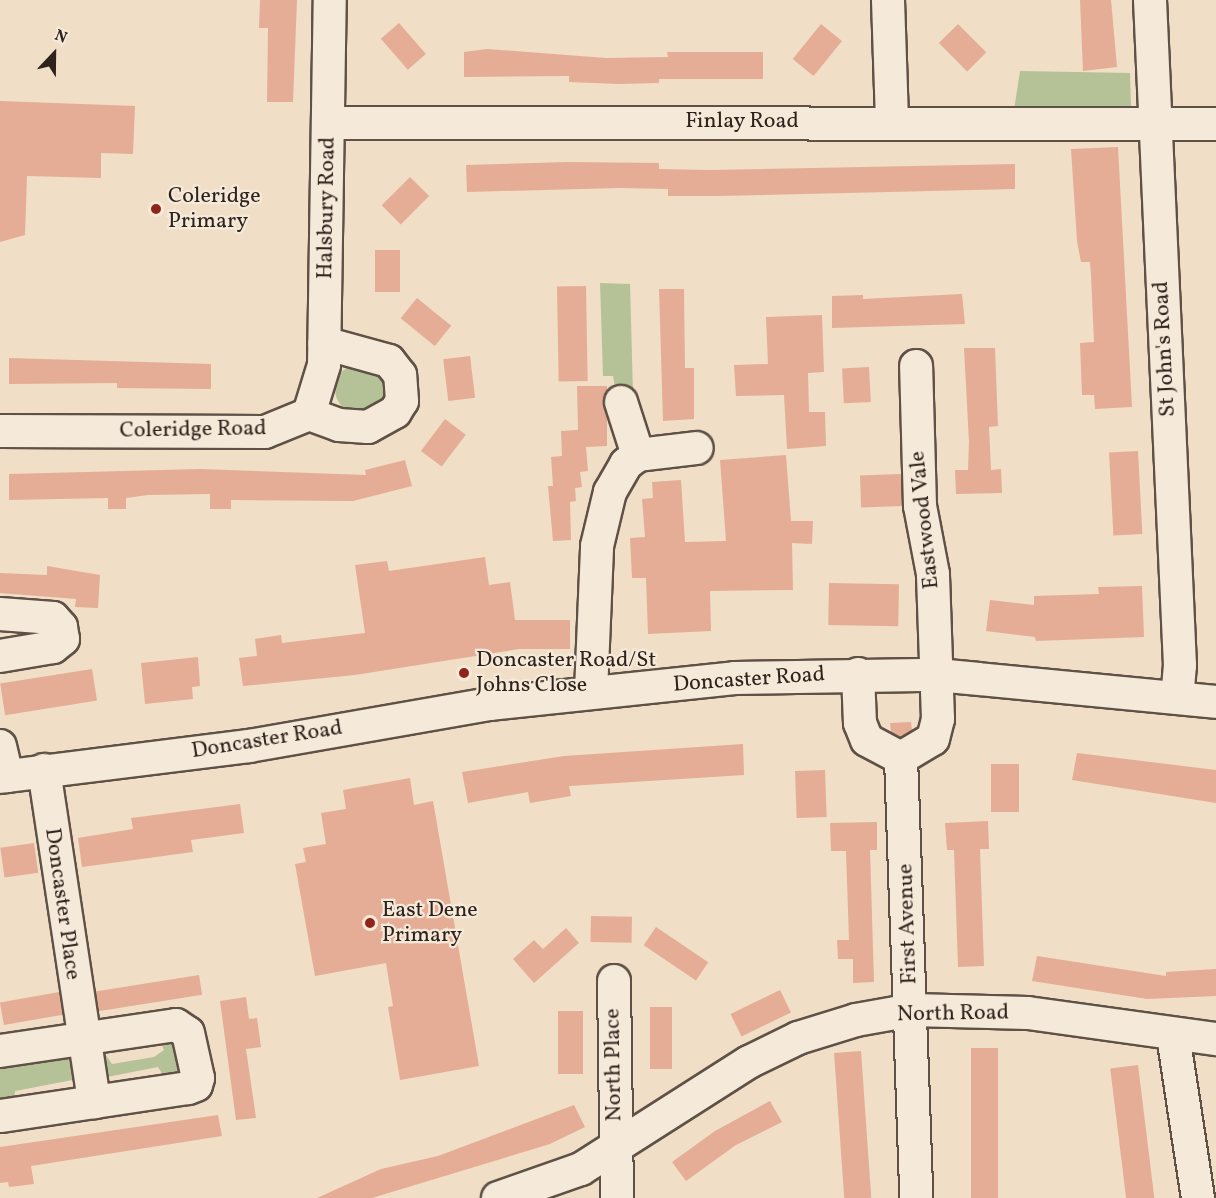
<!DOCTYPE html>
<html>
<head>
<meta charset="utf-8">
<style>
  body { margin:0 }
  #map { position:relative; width:1216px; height:1198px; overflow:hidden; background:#f0dec6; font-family:Vollkorn,serif }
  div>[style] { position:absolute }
  .green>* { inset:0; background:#b5c298 }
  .round { border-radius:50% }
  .building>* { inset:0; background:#e5ad95; transform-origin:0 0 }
  .roads { filter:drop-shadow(2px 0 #5f5146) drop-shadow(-2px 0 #5f5146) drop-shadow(0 2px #5f5146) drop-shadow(0 -2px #5f5146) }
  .minor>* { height:32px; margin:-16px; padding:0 16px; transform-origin:16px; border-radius:16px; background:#f5eada }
  .dots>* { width:16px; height:16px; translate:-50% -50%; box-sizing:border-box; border:3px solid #f5eada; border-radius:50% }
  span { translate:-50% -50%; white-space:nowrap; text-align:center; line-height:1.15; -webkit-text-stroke:4.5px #f5eada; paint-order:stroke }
  .street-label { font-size:22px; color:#2f221c }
  .poi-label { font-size:22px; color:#2f221c }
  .left { translate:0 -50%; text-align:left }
  .north { position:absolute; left:24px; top:24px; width:60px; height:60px; -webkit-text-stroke:4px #f5eada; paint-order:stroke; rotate:22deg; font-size:16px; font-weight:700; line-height:24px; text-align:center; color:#2f221c }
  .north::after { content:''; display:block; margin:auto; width:21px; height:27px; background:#2f221c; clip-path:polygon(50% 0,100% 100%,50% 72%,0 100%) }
</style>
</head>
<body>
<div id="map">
  <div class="green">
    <i style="clip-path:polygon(1020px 71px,1130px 73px,1131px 106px,1119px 111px,1014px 110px)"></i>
    <i style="clip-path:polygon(600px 283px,630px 284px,633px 393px,616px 392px,613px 376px,603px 376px)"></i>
    <i class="round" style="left:335px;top:364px;width:50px;height:50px"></i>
    <i style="clip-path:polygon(171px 1035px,187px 1071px,168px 1083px,158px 1067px,107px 1077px,111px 1092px,105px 1092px,99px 1045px,112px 1064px,154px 1057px,164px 1050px,158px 1036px)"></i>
    <i style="clip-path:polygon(72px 1049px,78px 1079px,15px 1091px,13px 1104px,0 1103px,0 1064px)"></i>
  </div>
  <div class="building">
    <i style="clip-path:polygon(260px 0,297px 0,293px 102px,267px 102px,268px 28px,259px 28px)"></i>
    <i style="clip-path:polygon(1080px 0,1111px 0,1117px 67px,1083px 71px)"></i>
    <i style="left:399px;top:23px;width:41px;height:24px;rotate:49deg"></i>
    <i style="left:821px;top:24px;width:27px;height:45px;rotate:39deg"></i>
    <i style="left:958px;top:24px;width:40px;height:27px;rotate:45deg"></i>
    <i style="clip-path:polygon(487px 49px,606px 58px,668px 57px,667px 52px,763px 52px,763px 79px,659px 79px,659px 83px,618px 84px,569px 82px,569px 76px,464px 77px,464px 52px)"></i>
    <i style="clip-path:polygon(0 101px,135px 106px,133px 154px,101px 153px,101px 178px,27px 176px,25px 235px,0 242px)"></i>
    <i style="clip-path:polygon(1118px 147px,1132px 407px,1095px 409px,1094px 395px,1082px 395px,1080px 343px,1094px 342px,1091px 275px,1090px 262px,1081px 262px,1077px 241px,1071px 149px)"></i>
    <i style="clip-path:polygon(569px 162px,659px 163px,659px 169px,709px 170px,1015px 164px,1015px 189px,719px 196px,668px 196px,668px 189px,619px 188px,467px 192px,466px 165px)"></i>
    <i style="left:410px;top:177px;width:27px;height:40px;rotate:45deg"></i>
    <i style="left:375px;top:250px;width:25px;height:42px"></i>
    <i style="left:586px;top:286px;width:95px;height:29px;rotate:89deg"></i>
    <i style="clip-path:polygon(659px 289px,684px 289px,685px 368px,694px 368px,694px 419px,663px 421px)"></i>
    <i style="clip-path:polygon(962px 294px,965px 324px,832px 328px,832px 296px,863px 295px,863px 299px)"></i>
    <i style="left:417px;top:298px;width:44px;height:26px;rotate:39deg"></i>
    <i style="clip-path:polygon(822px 315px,824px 372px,808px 373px,809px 412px,825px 412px,826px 446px,787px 449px,784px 395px,736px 396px,734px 365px,768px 364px,766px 317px)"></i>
    <i style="clip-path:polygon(964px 348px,995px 348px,998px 426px,989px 427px,991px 470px,1001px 469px,1002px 493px,956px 494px,955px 470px,968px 470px,969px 442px)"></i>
    <i style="left:470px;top:356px;width:42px;height:27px;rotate:83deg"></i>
    <i style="clip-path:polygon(9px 358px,211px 364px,211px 389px,117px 388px,117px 383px,9px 384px)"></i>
    <i style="left:869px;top:367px;width:35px;height:27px;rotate:87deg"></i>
    <i style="clip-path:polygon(577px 386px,607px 386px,607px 446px,586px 447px,588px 471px,580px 472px,582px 487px,575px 488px,576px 501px,570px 502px,571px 540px,553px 541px,548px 486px,553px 486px,551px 457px,562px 456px,561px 431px,578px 430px)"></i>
    <i style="left:445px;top:419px;width:26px;height:40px;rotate:37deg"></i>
    <i style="left:1138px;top:451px;width:83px;height:29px;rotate:87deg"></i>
    <i style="clip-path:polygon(786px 455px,791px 521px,813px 521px,812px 544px,792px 543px,793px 590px,710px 591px,711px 631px,648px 634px,646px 578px,632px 578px,630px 538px,645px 537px,642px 499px,653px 498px,652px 482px,681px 480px,685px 542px,726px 541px,720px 460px)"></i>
    <i style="clip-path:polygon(405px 460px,412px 486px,353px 501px,231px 500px,231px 509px,210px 509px,210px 494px,148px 495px,126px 498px,126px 509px,108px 509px,108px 498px,9px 500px,9px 474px,200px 469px,366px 475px,365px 470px)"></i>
    <i style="left:901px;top:474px;width:32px;height:41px;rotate:88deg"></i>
    <i style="clip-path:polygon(485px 557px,489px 585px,510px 582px,515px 620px,570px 620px,570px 649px,519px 649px,355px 675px,243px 686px,239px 658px,257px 656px,255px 639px,281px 635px,282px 643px,365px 633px,355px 565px,387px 561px,389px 571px)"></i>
    <i style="clip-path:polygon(47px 566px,100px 575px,98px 608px,75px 607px,76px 599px,0 593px,0 573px,47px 575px)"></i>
    <i style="left:829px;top:583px;width:70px;height:42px;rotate:1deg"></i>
    <i style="clip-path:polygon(1142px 586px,1144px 637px,1036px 641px,1035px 637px,986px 631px,990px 600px,1034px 605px,1034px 596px,1099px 594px,1098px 587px)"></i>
    <i style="clip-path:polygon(198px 657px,200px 686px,192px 687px,193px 699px,145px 704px,141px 663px)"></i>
    <i style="left:92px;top:669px;width:32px;height:93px;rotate:81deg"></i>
    <i style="clip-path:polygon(911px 722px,912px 731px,900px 737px,891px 732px,890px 723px)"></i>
    <i style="clip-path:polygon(743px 744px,744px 775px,569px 786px,571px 796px,530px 803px,528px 792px,468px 803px,462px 772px,564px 756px)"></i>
    <i style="clip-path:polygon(1077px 753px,1216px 770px,1216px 803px,1072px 780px)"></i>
    <i style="left:991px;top:764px;width:28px;height:48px"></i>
    <i style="left:825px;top:770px;width:47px;height:30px;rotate:88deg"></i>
    <i style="clip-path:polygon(410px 778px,414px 805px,433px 801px,479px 1066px,400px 1080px,388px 1007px,393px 1006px,386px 963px,315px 976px,295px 864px,306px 862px,303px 848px,326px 844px,321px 813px,346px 809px,343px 790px)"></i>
    <i style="clip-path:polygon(240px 804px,244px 833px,191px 840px,193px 852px,82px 867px,78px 838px,133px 829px,131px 818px)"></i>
    <i style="clip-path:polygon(988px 821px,989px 849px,980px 849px,984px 966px,958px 967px,954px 850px,947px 850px,945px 823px)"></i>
    <i style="clip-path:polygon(877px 822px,877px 850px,870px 850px,874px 982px,853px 983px,853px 959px,838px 959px,837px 940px,849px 940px,846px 851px,831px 851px,830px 823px)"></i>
    <i style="left:34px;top:843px;width:30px;height:34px;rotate:82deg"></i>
    <i style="left:591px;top:916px;width:41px;height:26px;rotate:1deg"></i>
    <i style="left:656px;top:927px;width:63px;height:22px;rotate:34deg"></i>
    <i style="clip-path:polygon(566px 928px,579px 943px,534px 983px,513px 959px,534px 940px,543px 949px)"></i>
    <i style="clip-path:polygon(1037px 956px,1166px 976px,1166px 972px,1216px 969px,1216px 996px,1147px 999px,1032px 981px)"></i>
    <i style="left:199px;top:975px;width:20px;height:105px;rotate:81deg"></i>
    <i style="left:780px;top:990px;width:25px;height:55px;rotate:64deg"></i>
    <i style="left:59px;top:992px;width:23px;height:60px;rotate:80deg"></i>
    <i style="clip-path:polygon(246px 997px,249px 1019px,257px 1018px,261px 1047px,246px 1049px,256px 1118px,236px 1120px,220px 1001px)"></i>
    <i style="left:650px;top:1007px;width:22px;height:62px"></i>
    <i style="left:558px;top:1011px;width:25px;height:63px"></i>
    <i style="left:971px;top:1048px;width:27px;height:150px"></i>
    <i style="left:861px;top:1051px;width:147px;height:27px;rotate:86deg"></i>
    <i style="left:1138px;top:1065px;width:134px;height:28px;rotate:83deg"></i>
    <i style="clip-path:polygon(770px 1101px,782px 1122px,736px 1145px,686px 1181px,672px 1162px,715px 1131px)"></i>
    <i style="clip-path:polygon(574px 1105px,585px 1127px,550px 1144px,372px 1198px,317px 1198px,381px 1169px,438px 1156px)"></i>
    <i style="clip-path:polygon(218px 1115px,222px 1136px,31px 1166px,34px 1184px,9px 1187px,8px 1182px,0 1183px,0 1147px)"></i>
  </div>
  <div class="roads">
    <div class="minor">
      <i style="left:888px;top:0;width:122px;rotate:88.1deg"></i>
      <i style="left:1150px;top:0;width:666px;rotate:87.42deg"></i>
      <i style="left:1180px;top:665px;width:33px;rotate:95deg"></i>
      <i style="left:329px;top:123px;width:887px;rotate:0.06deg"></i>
      <i style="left:621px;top:402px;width:56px;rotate:72.2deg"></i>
      <i style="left:309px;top:414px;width:32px;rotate:20deg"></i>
      <i style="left:339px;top:425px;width:29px;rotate:4deg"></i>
      <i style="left:368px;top:427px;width:31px;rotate:-29deg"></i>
      <i style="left:395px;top:412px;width:13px;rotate:-58deg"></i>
      <i style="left:402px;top:401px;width:26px;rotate:-94deg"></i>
      <i style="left:400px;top:375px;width:18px;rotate:-128deg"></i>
      <i style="left:389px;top:361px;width:67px;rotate:-164.5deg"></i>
      <i style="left:0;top:431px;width:265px;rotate:0.2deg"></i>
      <i style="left:265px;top:432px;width:48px;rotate:-22.2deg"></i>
      <i style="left:309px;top:414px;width:51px;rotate:-73deg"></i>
      <i style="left:324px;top:365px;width:365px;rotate:-89.1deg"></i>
      <i style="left:0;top:614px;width:53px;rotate:4.3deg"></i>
      <i style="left:53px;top:618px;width:12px;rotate:48deg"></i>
      <i style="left:61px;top:627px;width:12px;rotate:81deg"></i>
      <i style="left:63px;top:639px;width:13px;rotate:141deg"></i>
      <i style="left:53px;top:647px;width:54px;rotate:170.4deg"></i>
      <i style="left:858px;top:674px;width:49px;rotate:87.7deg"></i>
      <i style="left:860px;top:723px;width:18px;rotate:68deg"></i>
      <i style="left:867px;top:740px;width:38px;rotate:28deg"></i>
      <i style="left:901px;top:758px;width:37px;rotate:-31deg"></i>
      <i style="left:933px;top:739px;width:21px;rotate:-76deg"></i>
      <i style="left:938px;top:719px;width:145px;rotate:-92deg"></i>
      <i style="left:933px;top:574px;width:69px;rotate:-100.8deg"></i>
      <i style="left:920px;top:506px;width:140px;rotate:-91.6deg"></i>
      <i style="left:591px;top:692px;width:146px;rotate:-87.6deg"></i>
      <i style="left:597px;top:546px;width:56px;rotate:-76.5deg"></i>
      <i style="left:610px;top:492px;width:32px;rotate:-60deg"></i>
      <i style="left:626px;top:464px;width:15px;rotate:-37deg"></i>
      <i style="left:638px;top:455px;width:59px;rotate:-6.8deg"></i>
      <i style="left:0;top:746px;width:31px;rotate:77deg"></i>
      <i style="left:901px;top:758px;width:440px;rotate:88deg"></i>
      <i style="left:44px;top:770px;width:336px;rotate:81.4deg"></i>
      <i style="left:0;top:777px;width:251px;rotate:-7.1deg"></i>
      <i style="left:249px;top:746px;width:244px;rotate:-9.9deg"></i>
      <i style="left:489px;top:704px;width:247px;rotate:-6deg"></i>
      <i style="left:735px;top:678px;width:202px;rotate:-0.9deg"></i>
      <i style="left:937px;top:675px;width:280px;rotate:5.5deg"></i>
      <i style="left:614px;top:981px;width:217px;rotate:89.2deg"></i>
      <i style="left:1173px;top:1035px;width:165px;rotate:81.3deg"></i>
      <i style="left:0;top:1051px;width:178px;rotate:-8.4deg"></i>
      <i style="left:176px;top:1025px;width:14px;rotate:34deg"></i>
      <i style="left:188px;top:1033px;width:46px;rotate:77.5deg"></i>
      <i style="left:198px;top:1078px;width:7px;rotate:106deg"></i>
      <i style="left:196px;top:1085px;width:9px;rotate:159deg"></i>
      <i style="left:188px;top:1088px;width:190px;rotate:171.5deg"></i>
      <i style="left:498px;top:1198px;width:88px;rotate:-19.3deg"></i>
      <i style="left:581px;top:1169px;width:199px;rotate:-32.5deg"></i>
      <i style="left:749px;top:1062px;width:55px;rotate:-26.1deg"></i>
      <i style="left:798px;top:1038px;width:61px;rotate:-17.2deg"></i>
      <i style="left:856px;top:1020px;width:57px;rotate:-10.1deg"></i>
      <i style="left:912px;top:1010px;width:116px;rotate:1.5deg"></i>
      <i style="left:1028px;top:1013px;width:190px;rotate:7.9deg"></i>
    </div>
  </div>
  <div class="dots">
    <i style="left:156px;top:209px;background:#8f2418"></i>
    <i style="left:464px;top:673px;background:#8f2418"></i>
    <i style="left:370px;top:923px;background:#8f2418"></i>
  </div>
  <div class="street-label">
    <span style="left:742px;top:122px">Finlay Road</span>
    <span style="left:327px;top:208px;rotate:-89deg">Halsbury Road</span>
    <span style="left:1165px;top:349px;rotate:-93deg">St John's Road</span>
    <span style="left:193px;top:430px;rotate:-1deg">Coleridge Road</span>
    <span style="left:925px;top:520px;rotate:-96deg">Eastwood Vale</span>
    <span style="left:749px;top:680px;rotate:-4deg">Doncaster Road</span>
    <span style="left:267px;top:740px;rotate:-9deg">Doncaster Road</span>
    <span style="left:62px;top:904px;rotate:82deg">Doncaster Place</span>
    <span style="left:908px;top:924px;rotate:-92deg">First Avenue</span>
    <span style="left:953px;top:1014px;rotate:-1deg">North Road</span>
    <span style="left:614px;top:1065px;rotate:-91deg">North Place</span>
  </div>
  <div class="poi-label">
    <span class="left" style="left:168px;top:209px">Coleridge<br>Primary</span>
    <span class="left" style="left:476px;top:673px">Doncaster Road/St<br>Johns Close</span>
    <span class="left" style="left:382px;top:923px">East Dene<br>Primary</span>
  </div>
  <div class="north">N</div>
</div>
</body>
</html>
